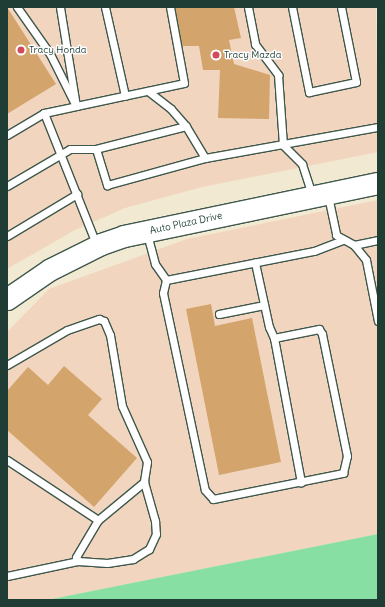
<!DOCTYPE html>
<html>
<head>
<meta charset="utf-8">
<style>
  body { margin:0 }
  #map { position:relative; width:385px; height:607px; overflow:hidden; background:#f1e9d1; font-family:Delius,sans-serif }
  div>[style] { position:absolute }
  .built>* { inset:0; background:#f2d5be }
  .green>* { inset:0; background:#87dfa3 }
  .building>* { inset:0; background:#d3a46b }
  .roads { filter:drop-shadow(1px 0 #3e574c) drop-shadow(-1px 0 #3e574c) drop-shadow(0 1px #3e574c) drop-shadow(0 -1px #3e574c) }
  .lane>* { height:7px; margin:-3.5px; padding:0 3.5px; transform-origin:3.5px; border-radius:3.5px; background:#fff }
  .secondary>* { height:21px; margin:-10.5px; padding:0 10.5px; transform-origin:10.5px; border-radius:10.5px; background:#fff }
  .dots>* { width:11px; height:11px; translate:-50% -50%; box-sizing:border-box; border:2px solid #fff; border-radius:50% }
  span { translate:-50% -50%; white-space:nowrap; text-align:center; line-height:1.15; -webkit-text-stroke:3px #fff; paint-order:stroke }
  .poi-label { font-size:10px; color:#1f3d34 }
  .left { translate:0 -50%; text-align:left }
  .street-label { font-size:10px; color:#1f3d34 }
  .frame { position:absolute; inset:0; border:8px solid #1f3d34; pointer-events:none }
</style>
</head>
<body>
<div id="map">
  <div class="built">
    <i style="clip-path:polygon(7px 7px,376px 7px,378px 152px,202px 187px,125px 208px,75px 230px,7px 269px)"></i>
    <i style="clip-path:polygon(378px 200px,378px 534px,47px 600px,7px 600px,7px 332px,49px 289px,187px 239px)"></i>
  </div>
  <div class="green">
    <i style="clip-path:polygon(378px 534px,378px 600px,47px 600px)"></i>
  </div>
  <div class="building">
    <i style="clip-path:polygon(7px 7px,56px 84px,7px 114px)"></i>
    <i style="clip-path:polygon(175px 7px,234px 7px,241px 38px,229px 40px,234px 64px,270px 75px,269px 119px,218px 118px,220px 70px,203px 70px,199px 46px,182px 46px)"></i>
    <i style="clip-path:polygon(211px 304px,215px 326px,252px 318px,281px 462px,219px 475px,186px 309px)"></i>
    <i style="clip-path:polygon(64px 366px,102px 399px,88px 415px,137px 458px,94px 507px,7px 430px,7px 391px,28px 367px,48px 385px)"></i>
  </div>
  <div class="roads">
    <div class="lane">
      <i style="left:17px;top:7px;width:57px;rotate:54.9deg"></i>
      <i style="left:50px;top:54px;width:58px;rotate:63.4deg"></i>
      <i style="left:76px;top:106px;width:110px;rotate:-12deg"></i>
      <i style="left:184px;top:83px;width:77px;rotate:-100.4deg"></i>
      <i style="left:105px;top:7px;width:91px;rotate:77.3deg"></i>
      <i style="left:248px;top:7px;width:38px;rotate:79deg"></i>
      <i style="left:255px;top:44px;width:39px;rotate:53deg"></i>
      <i style="left:278px;top:75px;width:70px;rotate:85.9deg"></i>
      <i style="left:283px;top:145px;width:27px;rotate:45deg"></i>
      <i style="left:302px;top:164px;width:33px;rotate:72deg"></i>
      <i style="left:292px;top:7px;width:87px;rotate:78.7deg"></i>
      <i style="left:309px;top:92px;width:48px;rotate:-12deg"></i>
      <i style="left:356px;top:82px;width:76px;rotate:-101.3deg"></i>
      <i style="left:148px;top:91px;width:29px;rotate:38deg"></i>
      <i style="left:171px;top:109px;width:23px;rotate:49deg"></i>
      <i style="left:44px;top:113px;width:33px;rotate:-12deg"></i>
      <i style="left:76px;top:106px;width:100px;rotate:-99.2deg"></i>
      <i style="left:7px;top:135px;width:43px;rotate:-30.7deg"></i>
      <i style="left:44px;top:113px;width:141px;rotate:68.3deg"></i>
      <i style="left:205px;top:158px;width:37px;rotate:-121deg"></i>
      <i style="left:186px;top:126px;width:93px;rotate:165.7deg"></i>
      <i style="left:96px;top:149px;width:38px;rotate:73deg"></i>
      <i style="left:107px;top:185px;width:102px;rotate:-15.4deg"></i>
      <i style="left:205px;top:158px;width:176px;rotate:-10.2deg"></i>
      <i style="left:7px;top:186px;width:73px;rotate:-30.4deg"></i>
      <i style="left:70px;top:149px;width:26px"></i>
      <i style="left:328px;top:196px;width:40px;rotate:78deg"></i>
      <i style="left:336px;top:235px;width:21px;rotate:29deg"></i>
      <i style="left:354px;top:245px;width:19px;rotate:51deg"></i>
      <i style="left:366px;top:260px;width:62px;rotate:78.9deg"></i>
      <i style="left:147px;top:234px;width:31px;rotate:75deg"></i>
      <i style="left:155px;top:264px;width:19px;rotate:55deg"></i>
      <i style="left:166px;top:280px;width:151px;rotate:-11.1deg"></i>
      <i style="left:314px;top:251px;width:30px;rotate:-21deg"></i>
      <i style="left:7px;top:236px;width:82px;rotate:-31deg"></i>
      <i style="left:354px;top:245px;width:25px;rotate:-12deg"></i>
      <i style="left:166px;top:280px;width:13px;rotate:103deg"></i>
      <i style="left:163px;top:293px;width:201px;rotate:78deg"></i>
      <i style="left:205px;top:490px;width:12px;rotate:48deg"></i>
      <i style="left:213px;top:499px;width:133px;rotate:-11.3deg"></i>
      <i style="left:343px;top:473px;width:17px;rotate:-77deg"></i>
      <i style="left:347px;top:456px;width:125px;rotate:-101.6deg"></i>
      <i style="left:322px;top:334px;width:6px;rotate:-121deg"></i>
      <i style="left:319px;top:329px;width:46px;rotate:168.7deg"></i>
      <i style="left:274px;top:338px;width:12px;rotate:-114deg"></i>
      <i style="left:269px;top:327px;width:66px;rotate:-102.3deg"></i>
      <i style="left:219px;top:314px;width:46px;rotate:-11.3deg"></i>
      <i style="left:274px;top:338px;width:147px;rotate:79.4deg"></i>
      <i style="left:7px;top:365px;width:69px;rotate:-30.3deg"></i>
      <i style="left:67px;top:330px;width:34px;rotate:-19deg"></i>
      <i style="left:99px;top:319px;width:5px;rotate:22deg"></i>
      <i style="left:104px;top:321px;width:15px;rotate:67deg"></i>
      <i style="left:110px;top:335px;width:72px;rotate:80.4deg"></i>
      <i style="left:122px;top:406px;width:61px;rotate:65.9deg"></i>
      <i style="left:147px;top:462px;width:20px;rotate:99deg"></i>
      <i style="left:144px;top:482px;width:41px;rotate:74.2deg"></i>
      <i style="left:155px;top:521px;width:13px;rotate:86deg"></i>
      <i style="left:156px;top:534px;width:17px;rotate:115deg"></i>
      <i style="left:149px;top:549px;width:19px;rotate:148deg"></i>
      <i style="left:133px;top:559px;width:26px;rotate:171deg"></i>
      <i style="left:107px;top:563px;width:29px;rotate:-176deg"></i>
      <i style="left:78px;top:561px;width:4px;rotate:-117deg"></i>
      <i style="left:76px;top:557px;width:43px;rotate:-59.3deg"></i>
      <i style="left:98px;top:520px;width:109px;rotate:-146.6deg"></i>
      <i style="left:98px;top:520px;width:60px;rotate:-39.6deg"></i>
      <i style="left:7px;top:576px;width:73px;rotate:-11.9deg"></i>
    </div>
    <div class="secondary">
      <i style="left:7px;top:299px;width:51px;rotate:-34.6deg"></i>
      <i style="left:49px;top:270px;width:58px;rotate:-26.6deg"></i>
      <i style="left:101px;top:244px;width:24px;rotate:-19deg"></i>
      <i style="left:124px;top:236px;width:259px;rotate:-11.8deg"></i>
    </div>
  </div>
  <div class="dots">
    <i style="left:21px;top:50px;background:#d1495b"></i>
    <i style="left:216px;top:55px;background:#d1495b"></i>
  </div>
  <div class="poi-label">
    <span class="left" style="left:29px;top:50px">Tracy Honda</span>
    <span class="left" style="left:224px;top:55px">Tracy Mazda</span>
  </div>
  <div class="street-label">
    <span style="left:186px;top:223px;rotate:-12deg">Auto Plaza Drive</span>
  </div>
  <div class="frame"></div>
</div>
</body>
</html>
